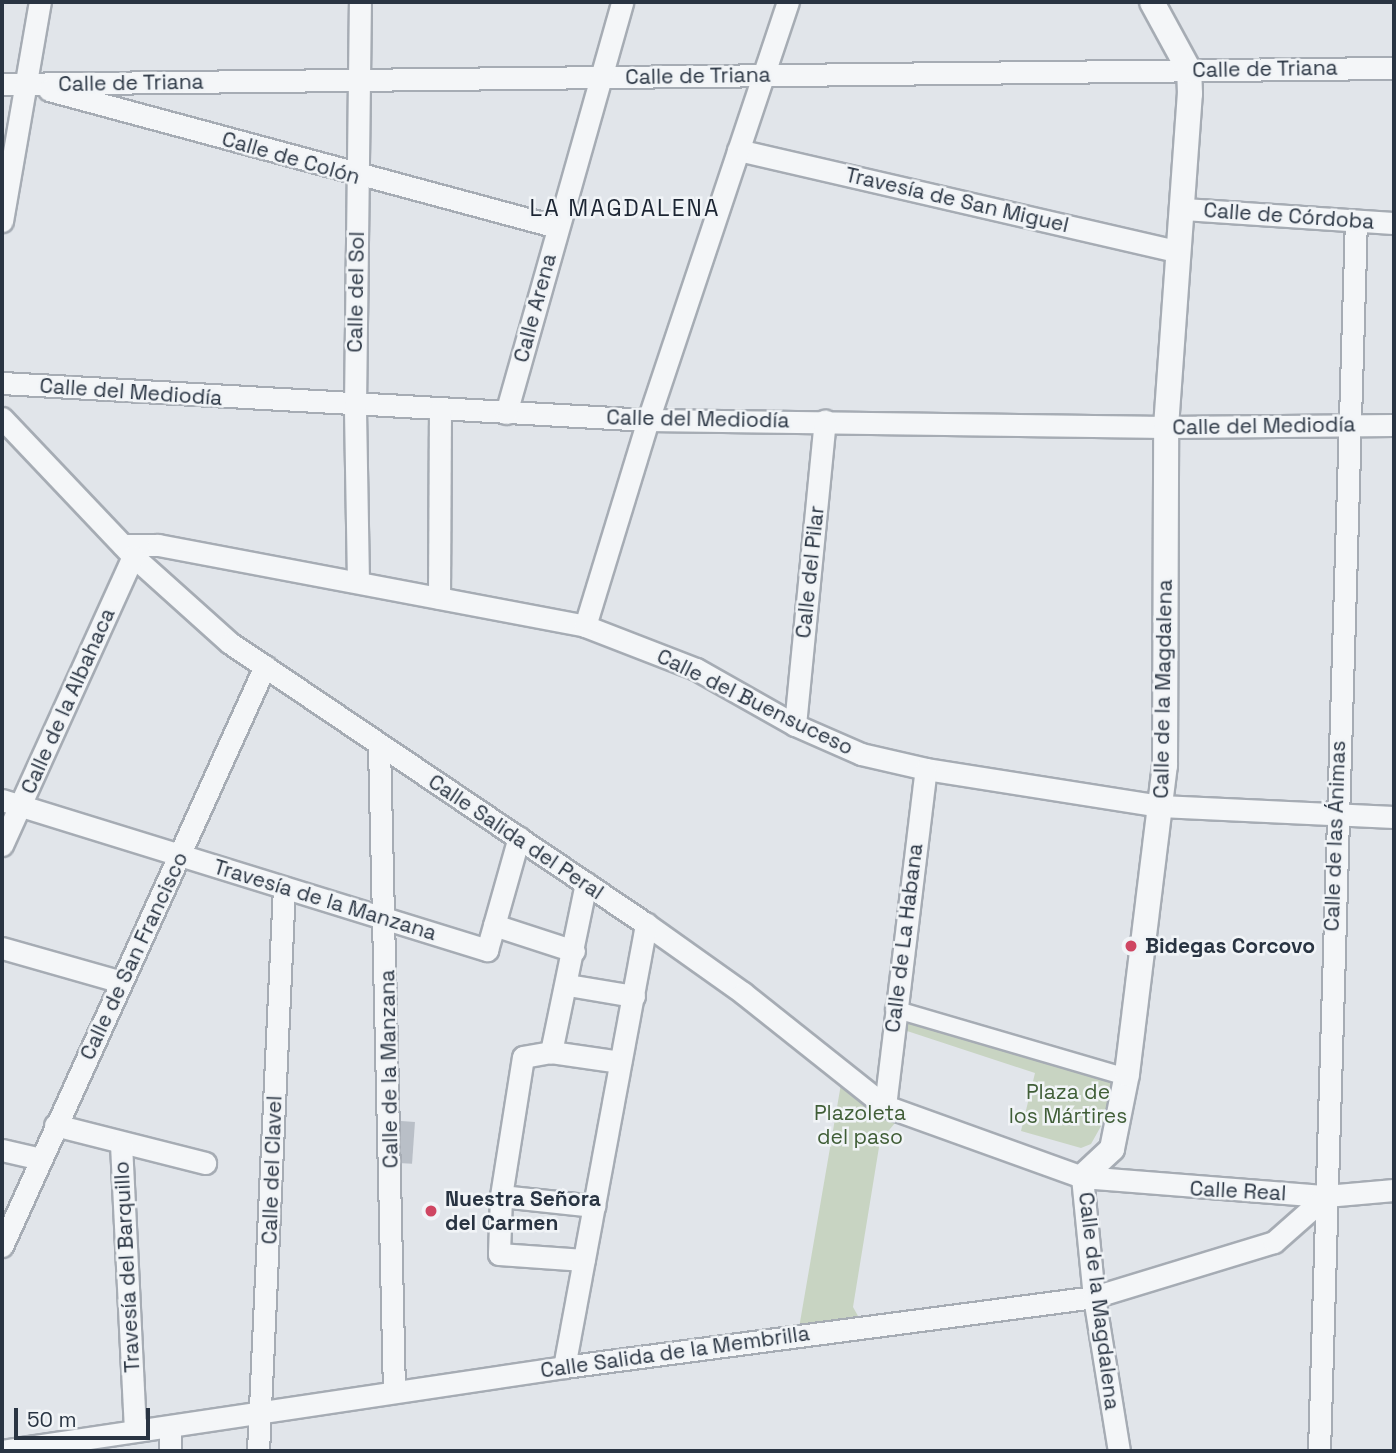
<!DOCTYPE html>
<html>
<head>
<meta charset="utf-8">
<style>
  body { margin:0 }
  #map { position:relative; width:1396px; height:1453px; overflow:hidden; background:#e1e5ea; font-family:"Space Grotesk",sans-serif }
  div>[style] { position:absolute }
  .green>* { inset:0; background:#c8d4c2 }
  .building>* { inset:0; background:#b9bfc7; transform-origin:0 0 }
  .roads { filter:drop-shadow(2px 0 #a6acb4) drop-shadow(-2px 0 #a6acb4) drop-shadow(0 2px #a6acb4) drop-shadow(0 -2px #a6acb4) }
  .pedestrian>* { height:16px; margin:-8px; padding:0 8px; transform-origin:8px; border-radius:8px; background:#f4f6f8 }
  .minor>* { height:21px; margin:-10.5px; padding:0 10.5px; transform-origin:10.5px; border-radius:10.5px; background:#f4f6f8 }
  .tertiary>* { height:24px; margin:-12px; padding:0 12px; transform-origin:12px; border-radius:12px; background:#f4f6f8 }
  .dots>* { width:19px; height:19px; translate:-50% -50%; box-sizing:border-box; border:4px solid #f1f4f7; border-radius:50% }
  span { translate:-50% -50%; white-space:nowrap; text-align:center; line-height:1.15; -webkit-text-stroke:5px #f1f4f7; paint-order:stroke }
  .street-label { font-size:21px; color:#293442 }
  .poi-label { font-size:21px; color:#293442; font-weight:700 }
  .left { translate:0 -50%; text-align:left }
  .park-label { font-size:21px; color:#405e37 }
  .neighbourhood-label { font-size:23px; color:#1c2533; letter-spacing:2px }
  .frame { position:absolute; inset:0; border:4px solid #293442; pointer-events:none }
  .scale { position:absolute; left:14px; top:1408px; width:136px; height:32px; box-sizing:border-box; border:4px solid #293442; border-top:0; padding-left:9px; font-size:21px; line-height:24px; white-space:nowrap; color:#293442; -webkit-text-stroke:5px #f1f4f7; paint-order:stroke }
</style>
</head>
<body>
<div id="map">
  <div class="green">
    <i style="clip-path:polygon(905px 1004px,1112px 1076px,1105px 1119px,1091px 1144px,1081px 1148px,1021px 1131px,1035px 1073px,901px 1029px)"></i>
    <i style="clip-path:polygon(841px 1084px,900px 1117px,880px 1141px,853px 1307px,858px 1316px,799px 1328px)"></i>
  </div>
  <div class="building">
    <i style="left:401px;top:1121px;width:14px;height:42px;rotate:4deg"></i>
  </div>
  <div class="roads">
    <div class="pedestrian">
      <i style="left:894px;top:1009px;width:243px;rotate:16.3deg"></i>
    </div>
    <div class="minor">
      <i style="left:2px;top:84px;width:1392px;rotate:-0.66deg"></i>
      <i style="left:49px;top:90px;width:526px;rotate:15.09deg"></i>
      <i style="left:738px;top:150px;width:450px;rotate:13deg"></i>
      <i style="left:1183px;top:209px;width:211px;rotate:3.8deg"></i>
      <i style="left:2px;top:221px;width:222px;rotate:-80.2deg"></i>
      <i style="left:2px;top:383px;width:647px;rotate:3.28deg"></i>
      <i style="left:648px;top:420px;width:518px;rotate:0.77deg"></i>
      <i style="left:1166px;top:427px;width:228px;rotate:-0.5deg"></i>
      <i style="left:506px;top:413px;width:427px;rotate:-74.2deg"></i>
      <i style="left:2px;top:418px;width:190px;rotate:46.5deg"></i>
      <i style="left:133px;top:556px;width:130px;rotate:41.9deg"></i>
      <i style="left:230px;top:643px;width:502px;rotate:34.04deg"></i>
      <i style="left:646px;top:924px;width:119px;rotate:35.4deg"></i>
      <i style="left:743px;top:993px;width:181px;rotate:38.5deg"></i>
      <i style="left:885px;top:1106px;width:209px;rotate:19.8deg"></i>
      <i style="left:1082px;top:1177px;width:245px;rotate:4.5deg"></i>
      <i style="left:1326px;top:1196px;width:68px;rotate:-5deg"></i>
      <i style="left:123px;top:545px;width:35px"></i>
      <i style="left:158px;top:545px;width:435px;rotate:10.7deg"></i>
      <i style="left:585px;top:626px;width:119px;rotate:21.2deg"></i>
      <i style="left:696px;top:669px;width:114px;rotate:29.5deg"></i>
      <i style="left:795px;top:725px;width:72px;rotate:23.7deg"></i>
      <i style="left:861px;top:754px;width:67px;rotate:13deg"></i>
      <i style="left:926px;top:769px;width:237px;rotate:9deg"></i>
      <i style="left:1160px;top:806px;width:234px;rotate:2.7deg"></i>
      <i style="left:358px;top:582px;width:176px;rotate:-91deg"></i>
      <i style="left:355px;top:406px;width:404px;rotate:-89.3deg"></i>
      <i style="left:439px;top:598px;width:188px;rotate:-89.7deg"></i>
      <i style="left:585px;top:626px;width:215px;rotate:-73deg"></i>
      <i style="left:648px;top:420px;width:441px;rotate:-71.5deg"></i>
      <i style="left:795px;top:725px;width:306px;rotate:-84.4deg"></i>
      <i style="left:379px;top:746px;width:646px;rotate:88.67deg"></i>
      <i style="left:2px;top:800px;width:508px;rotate:17.19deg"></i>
      <i style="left:487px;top:950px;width:117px;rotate:-74.2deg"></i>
      <i style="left:2px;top:845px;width:317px;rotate:-65.6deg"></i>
      <i style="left:586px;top:883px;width:173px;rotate:101.7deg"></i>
      <i style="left:551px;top:1052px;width:70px;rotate:8.2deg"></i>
      <i style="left:494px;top:925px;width:84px;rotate:18deg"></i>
      <i style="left:2px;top:948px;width:124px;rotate:15.9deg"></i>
      <i style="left:568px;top:985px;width:67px;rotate:9.5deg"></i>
      <i style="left:551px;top:1052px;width:28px;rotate:170deg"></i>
      <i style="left:523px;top:1057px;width:141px;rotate:99deg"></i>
      <i style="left:501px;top:1196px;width:58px;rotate:92deg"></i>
      <i style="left:499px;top:1254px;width:85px;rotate:4deg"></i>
      <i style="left:885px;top:1106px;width:339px;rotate:-83.1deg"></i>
      <i style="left:55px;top:1125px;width:155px;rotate:14.2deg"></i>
      <i style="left:121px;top:1144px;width:287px;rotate:87.2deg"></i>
      <i style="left:2px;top:1150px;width:40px;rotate:13deg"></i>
      <i style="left:1082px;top:1177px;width:121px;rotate:84.3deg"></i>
      <i style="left:1094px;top:1297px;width:156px;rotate:80.8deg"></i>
      <i style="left:501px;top:1196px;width:94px;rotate:6.1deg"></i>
      <i style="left:2px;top:1246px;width:637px;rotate:-65.61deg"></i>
      <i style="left:564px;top:1367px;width:451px;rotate:-79.5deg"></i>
      <i style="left:170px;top:1427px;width:24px;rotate:90deg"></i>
      <i style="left:2px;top:1451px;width:568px;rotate:-8.5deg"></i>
      <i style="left:564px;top:1367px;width:535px;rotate:-7.52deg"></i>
      <i style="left:1094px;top:1297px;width:188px;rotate:-17deg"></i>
      <i style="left:1274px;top:1242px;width:69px;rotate:-41.5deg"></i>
      <i style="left:258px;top:1451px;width:564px;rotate:-87.36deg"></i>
      <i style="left:1319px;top:1451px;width:1231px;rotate:-88.28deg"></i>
    </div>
    <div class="tertiary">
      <i style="left:1082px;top:1177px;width:41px;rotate:-43deg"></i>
      <i style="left:1112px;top:1149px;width:76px;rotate:-78.7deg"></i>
      <i style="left:1127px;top:1074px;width:310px;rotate:-83deg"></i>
      <i style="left:1165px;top:766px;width:339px;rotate:-89.8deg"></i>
      <i style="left:1166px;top:427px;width:334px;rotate:-85.9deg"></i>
      <i style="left:1190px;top:94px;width:24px;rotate:-92deg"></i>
      <i style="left:1189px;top:70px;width:77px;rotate:-118.6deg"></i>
    </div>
  </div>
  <div class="dots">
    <i style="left:1131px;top:946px;background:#cf4662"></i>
    <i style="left:431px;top:1211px;background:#cf4662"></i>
  </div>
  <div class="street-label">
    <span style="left:1265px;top:69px;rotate:-1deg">Calle de Triana</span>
    <span style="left:698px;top:76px;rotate:-1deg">Calle de Triana</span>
    <span style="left:131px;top:83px;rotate:-1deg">Calle de Triana</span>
    <span style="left:291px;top:158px;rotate:16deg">Calle de Colón</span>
    <span style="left:957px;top:200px;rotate:13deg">Travesía de San Miguel</span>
    <span style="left:1289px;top:216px;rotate:4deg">Calle de Córdoba</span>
    <span style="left:356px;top:292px;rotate:-89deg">Calle del Sol</span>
    <span style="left:535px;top:308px;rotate:-75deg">Calle Arena</span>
    <span style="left:131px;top:392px;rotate:4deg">Calle del Mediodía</span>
    <span style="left:698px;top:419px;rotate:1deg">Calle del Mediodía</span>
    <span style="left:1264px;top:426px;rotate:-1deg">Calle del Mediodía</span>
    <span style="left:810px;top:572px;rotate:-84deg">Calle del Pilar</span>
    <span style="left:1163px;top:689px;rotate:-89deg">Calle de la Magdalena</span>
    <span style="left:68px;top:701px;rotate:-66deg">Calle de la Albahaca</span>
    <span style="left:755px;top:702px;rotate:26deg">Calle del Buensuceso</span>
    <span style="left:1335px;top:836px;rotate:-88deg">Calle de las Ánimas</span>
    <span style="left:516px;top:837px;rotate:34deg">Calle Salida del Peral</span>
    <span style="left:325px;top:900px;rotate:17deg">Travesía de la Manzana</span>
    <span style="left:904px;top:938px;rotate:-83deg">Calle de La Habana</span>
    <span style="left:134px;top:956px;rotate:-65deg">Calle de San Francisco</span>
    <span style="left:389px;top:1069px;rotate:-91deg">Calle de la Manzana</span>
    <span style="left:272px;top:1170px;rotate:-88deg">Calle del Clavel</span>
    <span style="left:1238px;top:1191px;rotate:3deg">Calle Real</span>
    <span style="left:127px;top:1267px;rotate:-93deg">Travesía del Barquillo</span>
    <span style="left:1099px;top:1301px;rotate:83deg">Calle de la Magdalena</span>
    <span style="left:675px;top:1352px;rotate:-8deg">Calle Salida de la Membrilla</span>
  </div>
  <div class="poi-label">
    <span class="left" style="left:1145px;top:946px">Bidegas Corcovo</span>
    <span class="left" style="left:445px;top:1211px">Nuestra Señora<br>del Carmen</span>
  </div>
  <div class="park-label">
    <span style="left:1068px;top:1104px">Plaza de<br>los Mártires</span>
    <span style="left:860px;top:1125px">Plazoleta<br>del paso</span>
  </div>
  <div class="neighbourhood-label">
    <span style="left:625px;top:208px">LA MAGDALENA</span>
  </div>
  <div class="frame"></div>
  <div class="scale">50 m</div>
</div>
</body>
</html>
